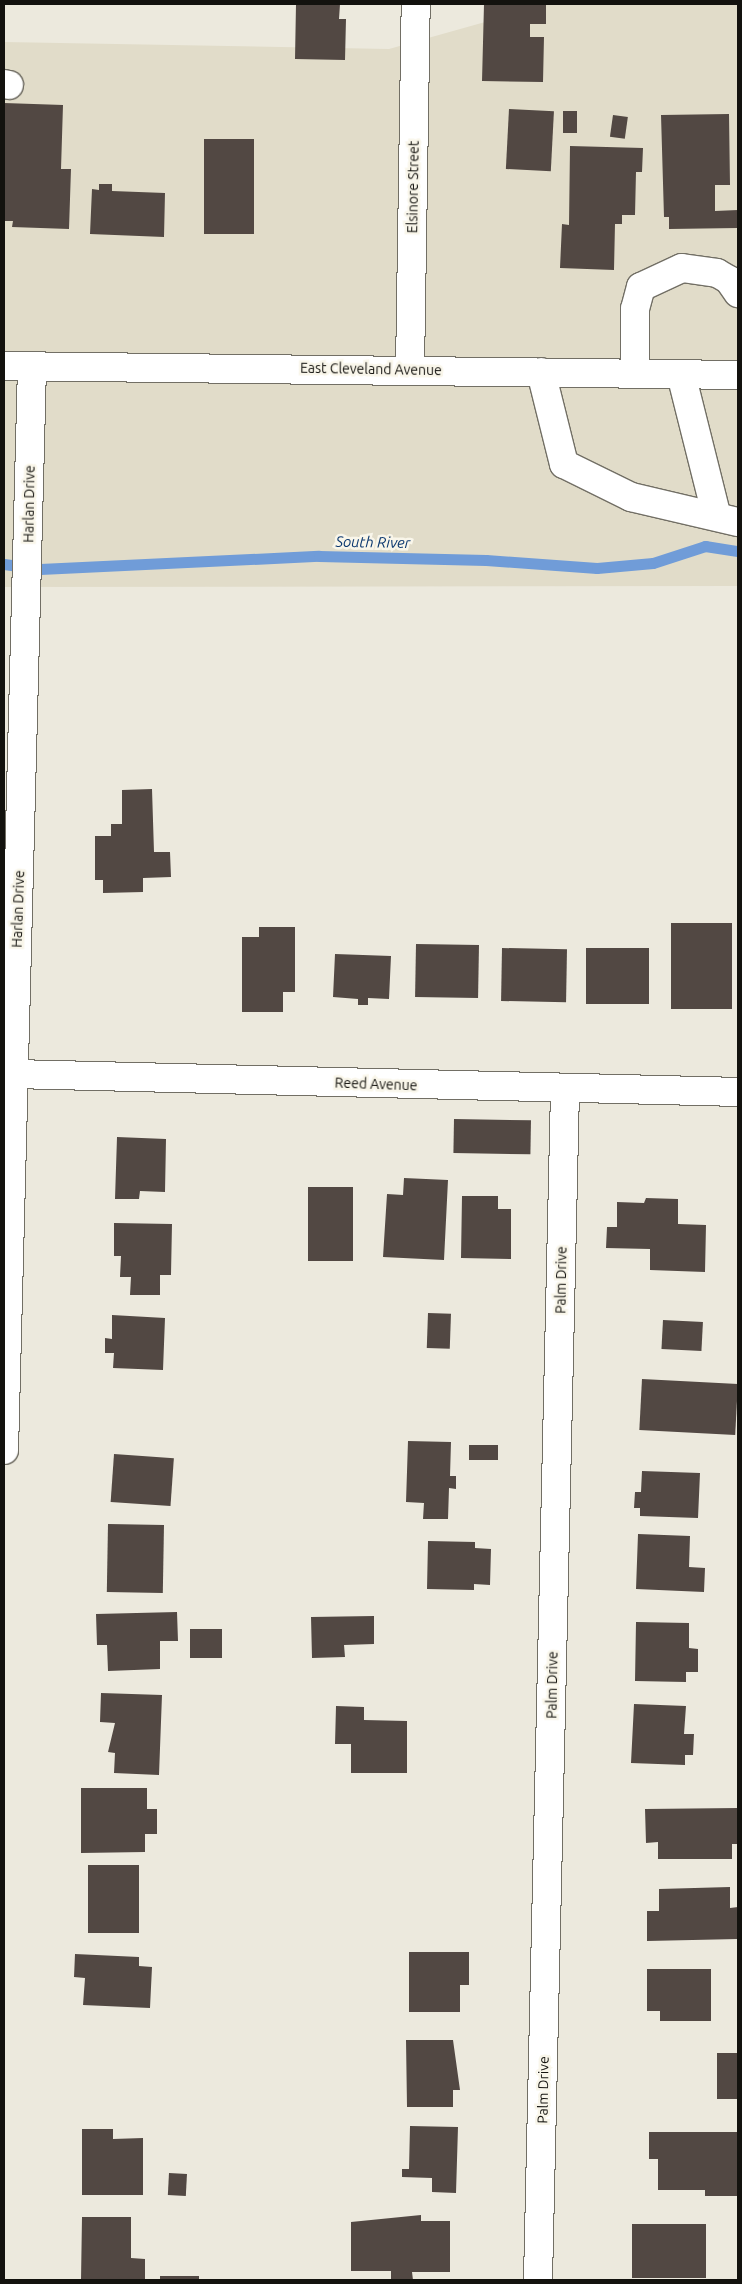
<!DOCTYPE html>
<html>
<head>
<meta charset="utf-8">
<style>
  body { margin:0 }
  #map { position:relative; width:742px; height:2284px; overflow:hidden; background:#ece9dd; font-family:Ubuntu,sans-serif }
  div>[style] { position:absolute }
  .built>* { inset:0; background:#e1dcc9 }
  .stream>* { height:11px; margin:-5.5px; padding:0 5.5px; transform-origin:5.5px; border-radius:5.5px; background:#709cd8 }
  .building>* { inset:0; background:#524843; transform-origin:0 0 }
  .roads { filter:drop-shadow(1px 0 #726f65) drop-shadow(-1px 0 #726f65) drop-shadow(0 1px #726f65) drop-shadow(0 -1px #726f65) }
  .minor>* { height:28px; margin:-14px; padding:0 14px; transform-origin:14px; border-radius:14px; background:#fff }
  .major>* { height:28px; margin:-14px; padding:0 14px; transform-origin:14px; border-radius:14px; background:#fff }
  span { translate:-50% -50%; white-space:nowrap; text-align:center; line-height:1.15; -webkit-text-stroke:5px #f9f6ea; paint-order:stroke }
  .street-label { font-size:14px; color:#13120e }
  .water-label { font-size:15px; color:#0c386f; font-style:italic }
  .frame { position:absolute; inset:0; border:5px solid #13120e; pointer-events:none }
</style>
</head>
<body>
<div id="map">
  <div class="built">
    <i style="clip-path:polygon(549px 4px,738px 4px,738px 586px,4px 587px,4px 42px,389px 49px)"></i>
  </div>
  <div class="stream">
    <i style="left:4px;top:564px;width:36px;rotate:8deg"></i>
    <i style="left:40px;top:569px;width:279px;rotate:-2.7deg"></i>
    <i style="left:319px;top:556px;width:167px;rotate:1.4deg"></i>
    <i style="left:486px;top:560px;width:111px;rotate:4.1deg"></i>
    <i style="left:597px;top:568px;width:56px;rotate:-5.1deg"></i>
    <i style="left:653px;top:563px;width:55px;rotate:-18.1deg"></i>
    <i style="left:705px;top:546px;width:33px;rotate:9deg"></i>
  </div>
  <div class="building">
    <i style="clip-path:polygon(296px 4px,340px 4px,339px 19px,346px 19px,345px 60px,295px 59px)"></i>
    <i style="clip-path:polygon(484px 4px,546px 4px,546px 24px,530px 24px,530px 37px,544px 37px,543px 82px,482px 81px)"></i>
    <i style="clip-path:polygon(4px 103px,63px 105px,61px 169px,71px 169px,69px 229px,12px 227px,13px 221px,4px 221px)"></i>
    <i style="left:509px;top:109px;width:45px;height:60px;rotate:3deg"></i>
    <i style="left:563px;top:111px;width:14px;height:22px"></i>
    <i style="clip-path:polygon(729px 114px,730px 185px,715px 185px,715px 211px,738px 210px,738px 228px,669px 229px,669px 217px,664px 217px,661px 115px)"></i>
    <i style="left:613px;top:115px;width:15px;height:22px;rotate:8deg"></i>
    <i style="left:204px;top:139px;width:50px;height:95px"></i>
    <i style="clip-path:polygon(570px 146px,643px 148px,642px 172px,636px 172px,635px 215px,622px 215px,622px 224px,615px 224px,614px 270px,560px 268px,562px 224px,569px 225px)"></i>
    <i style="clip-path:polygon(99px 184px,112px 184px,112px 191px,165px 193px,164px 237px,90px 234px,92px 189px,99px 190px)"></i>
    <i style="clip-path:polygon(152px 789px,154px 852px,170px 852px,171px 877px,143px 878px,143px 892px,103px 893px,103px 880px,95px 880px,95px 836px,111px 836px,111px 824px,122px 824px,122px 790px)"></i>
    <i style="left:671px;top:923px;width:61px;height:86px"></i>
    <i style="clip-path:polygon(259px 927px,295px 927px,295px 992px,283px 992px,283px 1012px,242px 1012px,242px 937px,259px 937px)"></i>
    <i style="left:416px;top:944px;width:63px;height:53px;rotate:1deg"></i>
    <i style="left:502px;top:948px;width:65px;height:53px;rotate:1deg"></i>
    <i style="left:586px;top:948px;width:63px;height:56px"></i>
    <i style="clip-path:polygon(335px 954px,391px 956px,389px 999px,368px 998px,368px 1005px,358px 1005px,358px 999px,333px 997px)"></i>
    <i style="left:454px;top:1119px;width:77px;height:34px;rotate:1deg"></i>
    <i style="clip-path:polygon(117px 1137px,166px 1139px,165px 1192px,140px 1191px,139px 1199px,115px 1199px)"></i>
    <i style="clip-path:polygon(404px 1178px,448px 1180px,444px 1260px,383px 1257px,387px 1194px,403px 1195px)"></i>
    <i style="left:308px;top:1187px;width:45px;height:74px"></i>
    <i style="clip-path:polygon(462px 1196px,498px 1196px,498px 1209px,511px 1209px,511px 1259px,461px 1258px)"></i>
    <i style="clip-path:polygon(646px 1198px,678px 1199px,678px 1224px,706px 1225px,705px 1272px,650px 1270px,650px 1249px,606px 1248px,607px 1227px,617px 1227px,617px 1202px,644px 1203px)"></i>
    <i style="clip-path:polygon(114px 1223px,172px 1224px,171px 1275px,160px 1275px,160px 1295px,130px 1295px,131px 1277px,120px 1277px,121px 1256px,114px 1256px)"></i>
    <i style="left:428px;top:1313px;width:23px;height:35px;rotate:2deg"></i>
    <i style="clip-path:polygon(112px 1315px,165px 1318px,163px 1370px,113px 1368px,114px 1353px,105px 1353px,105px 1338px,112px 1339px)"></i>
    <i style="left:663px;top:1320px;width:40px;height:29px;rotate:3deg"></i>
    <i style="left:642px;top:1379px;width:96px;height:51px;rotate:3deg"></i>
    <i style="clip-path:polygon(408px 1441px,451px 1442px,450px 1476px,456px 1476px,456px 1489px,449px 1488px,448px 1519px,423px 1519px,424px 1503px,406px 1502px)"></i>
    <i style="left:469px;top:1445px;width:29px;height:15px"></i>
    <i style="left:114px;top:1454px;width:60px;height:48px;rotate:4deg"></i>
    <i style="clip-path:polygon(642px 1471px,700px 1473px,698px 1518px,640px 1516px,640px 1508px,634px 1508px,635px 1492px,641px 1492px)"></i>
    <i style="left:108px;top:1524px;width:56px;height:68px;rotate:1deg"></i>
    <i style="clip-path:polygon(638px 1534px,690px 1536px,689px 1567px,705px 1568px,704px 1592px,636px 1589px)"></i>
    <i style="clip-path:polygon(428px 1541px,475px 1542px,475px 1548px,491px 1549px,490px 1585px,474px 1584px,474px 1590px,427px 1589px)"></i>
    <i style="clip-path:polygon(177px 1612px,178px 1641px,160px 1641px,160px 1669px,108px 1671px,107px 1645px,97px 1645px,96px 1614px)"></i>
    <i style="clip-path:polygon(374px 1616px,374px 1644px,344px 1645px,345px 1657px,312px 1658px,311px 1617px)"></i>
    <i style="clip-path:polygon(636px 1622px,689px 1623px,689px 1648px,698px 1649px,698px 1672px,686px 1672px,686px 1682px,635px 1681px)"></i>
    <i style="left:190px;top:1629px;width:32px;height:29px"></i>
    <i style="clip-path:polygon(101px 1693px,162px 1695px,159px 1775px,114px 1773px,115px 1753px,108px 1752px,115px 1723px,100px 1722px)"></i>
    <i style="clip-path:polygon(634px 1704px,686px 1706px,684px 1734px,694px 1734px,693px 1755px,685px 1755px,685px 1765px,631px 1763px)"></i>
    <i style="clip-path:polygon(336px 1706px,364px 1707px,364px 1720px,407px 1721px,407px 1773px,351px 1773px,351px 1744px,335px 1744px)"></i>
    <i style="clip-path:polygon(81px 1788px,147px 1788px,147px 1809px,157px 1809px,157px 1834px,145px 1834px,145px 1852px,81px 1853px)"></i>
    <i style="clip-path:polygon(738px 1808px,738px 1844px,732px 1844px,732px 1859px,658px 1859px,658px 1842px,646px 1843px,645px 1809px)"></i>
    <i style="left:88px;top:1865px;width:51px;height:68px"></i>
    <i style="clip-path:polygon(730px 1887px,730px 1908px,738px 1907px,738px 1939px,647px 1941px,647px 1911px,659px 1911px,659px 1889px)"></i>
    <i style="clip-path:polygon(409px 1952px,469px 1952px,469px 1985px,460px 1985px,460px 2012px,409px 2012px)"></i>
    <i style="clip-path:polygon(75px 1954px,139px 1957px,139px 1966px,152px 1967px,150px 2008px,83px 2005px,85px 1978px,74px 1977px)"></i>
    <i style="clip-path:polygon(647px 1969px,711px 1969px,711px 2021px,660px 2021px,660px 2011px,647px 2011px)"></i>
    <i style="clip-path:polygon(406px 2040px,453px 2040px,460px 2090px,453px 2090px,453px 2107px,407px 2107px)"></i>
    <i style="left:717px;top:2053px;width:21px;height:46px"></i>
    <i style="clip-path:polygon(410px 2126px,458px 2127px,456px 2193px,432px 2192px,432px 2178px,402px 2177px,402px 2169px,409px 2169px)"></i>
    <i style="clip-path:polygon(82px 2129px,113px 2129px,113px 2139px,143px 2138px,143px 2195px,82px 2195px)"></i>
    <i style="clip-path:polygon(649px 2132px,738px 2132px,738px 2196px,705px 2196px,705px 2190px,658px 2190px,658px 2159px,649px 2159px)"></i>
    <i style="left:169px;top:2173px;width:18px;height:22px;rotate:3deg"></i>
    <i style="clip-path:polygon(421px 2215px,421px 2221px,450px 2221px,450px 2272px,412px 2272px,413px 2280px,391px 2280px,391px 2271px,351px 2271px,351px 2222px)"></i>
    <i style="clip-path:polygon(82px 2217px,131px 2217px,131px 2258px,145px 2259px,145px 2280px,81px 2280px)"></i>
    <i style="left:632px;top:2224px;width:74px;height:54px"></i>
    <i style="left:160px;top:2276px;width:39px;height:4px"></i>
  </div>
  <div class="roads">
    <div class="minor">
      <i style="left:4px;top:84px;width:5px;rotate:11deg"></i>
      <i style="left:410px;top:369px;width:365px;rotate:-89.1deg"></i>
      <i style="left:541px;top:372px;width:95px;rotate:76deg"></i>
      <i style="left:564px;top:464px;width:75px;rotate:26.2deg"></i>
      <i style="left:631px;top:497px;width:110px;rotate:13.2deg"></i>
      <i style="left:635px;top:372px;width:63px;rotate:-90deg"></i>
      <i style="left:635px;top:309px;width:23px;rotate:-75deg"></i>
      <i style="left:641px;top:287px;width:45px;rotate:-24.9deg"></i>
      <i style="left:682px;top:268px;width:35px;rotate:8deg"></i>
      <i style="left:717px;top:273px;width:14px;rotate:30deg"></i>
      <i style="left:729px;top:280px;width:16px;rotate:55deg"></i>
      <i style="left:681px;top:374px;width:147px;rotate:75.9deg"></i>
      <i style="left:14px;top:1074px;width:724px;rotate:1.42deg"></i>
      <i style="left:4px;top:1450px;width:1083px;rotate:-88.52deg"></i>
      <i style="left:538px;top:2280px;width:1190px;rotate:-88.7deg"></i>
    </div>
    <div class="major">
      <i style="left:4px;top:366px;width:734px;rotate:0.7deg"></i>
    </div>
  </div>
  <div class="street-label">
    <span style="left:413px;top:187px;rotate:-89deg">Elsinore Street</span>
    <span style="left:371px;top:369px;rotate:1deg">East Cleveland Avenue</span>
    <span style="left:29px;top:504px;rotate:-89deg">Harlan Drive</span>
    <span style="left:18px;top:909px;rotate:-88deg">Harlan Drive</span>
    <span style="left:376px;top:1084px;rotate:2deg">Reed Avenue</span>
    <span style="left:561px;top:1280px;rotate:-89deg">Palm Drive</span>
    <span style="left:552px;top:1685px;rotate:-89deg">Palm Drive</span>
    <span style="left:543px;top:2090px;rotate:-89deg">Palm Drive</span>
  </div>
  <div class="water-label">
    <span style="left:373px;top:542px;rotate:1deg">South River</span>
  </div>
  <div class="frame"></div>
</div>
</body>
</html>
